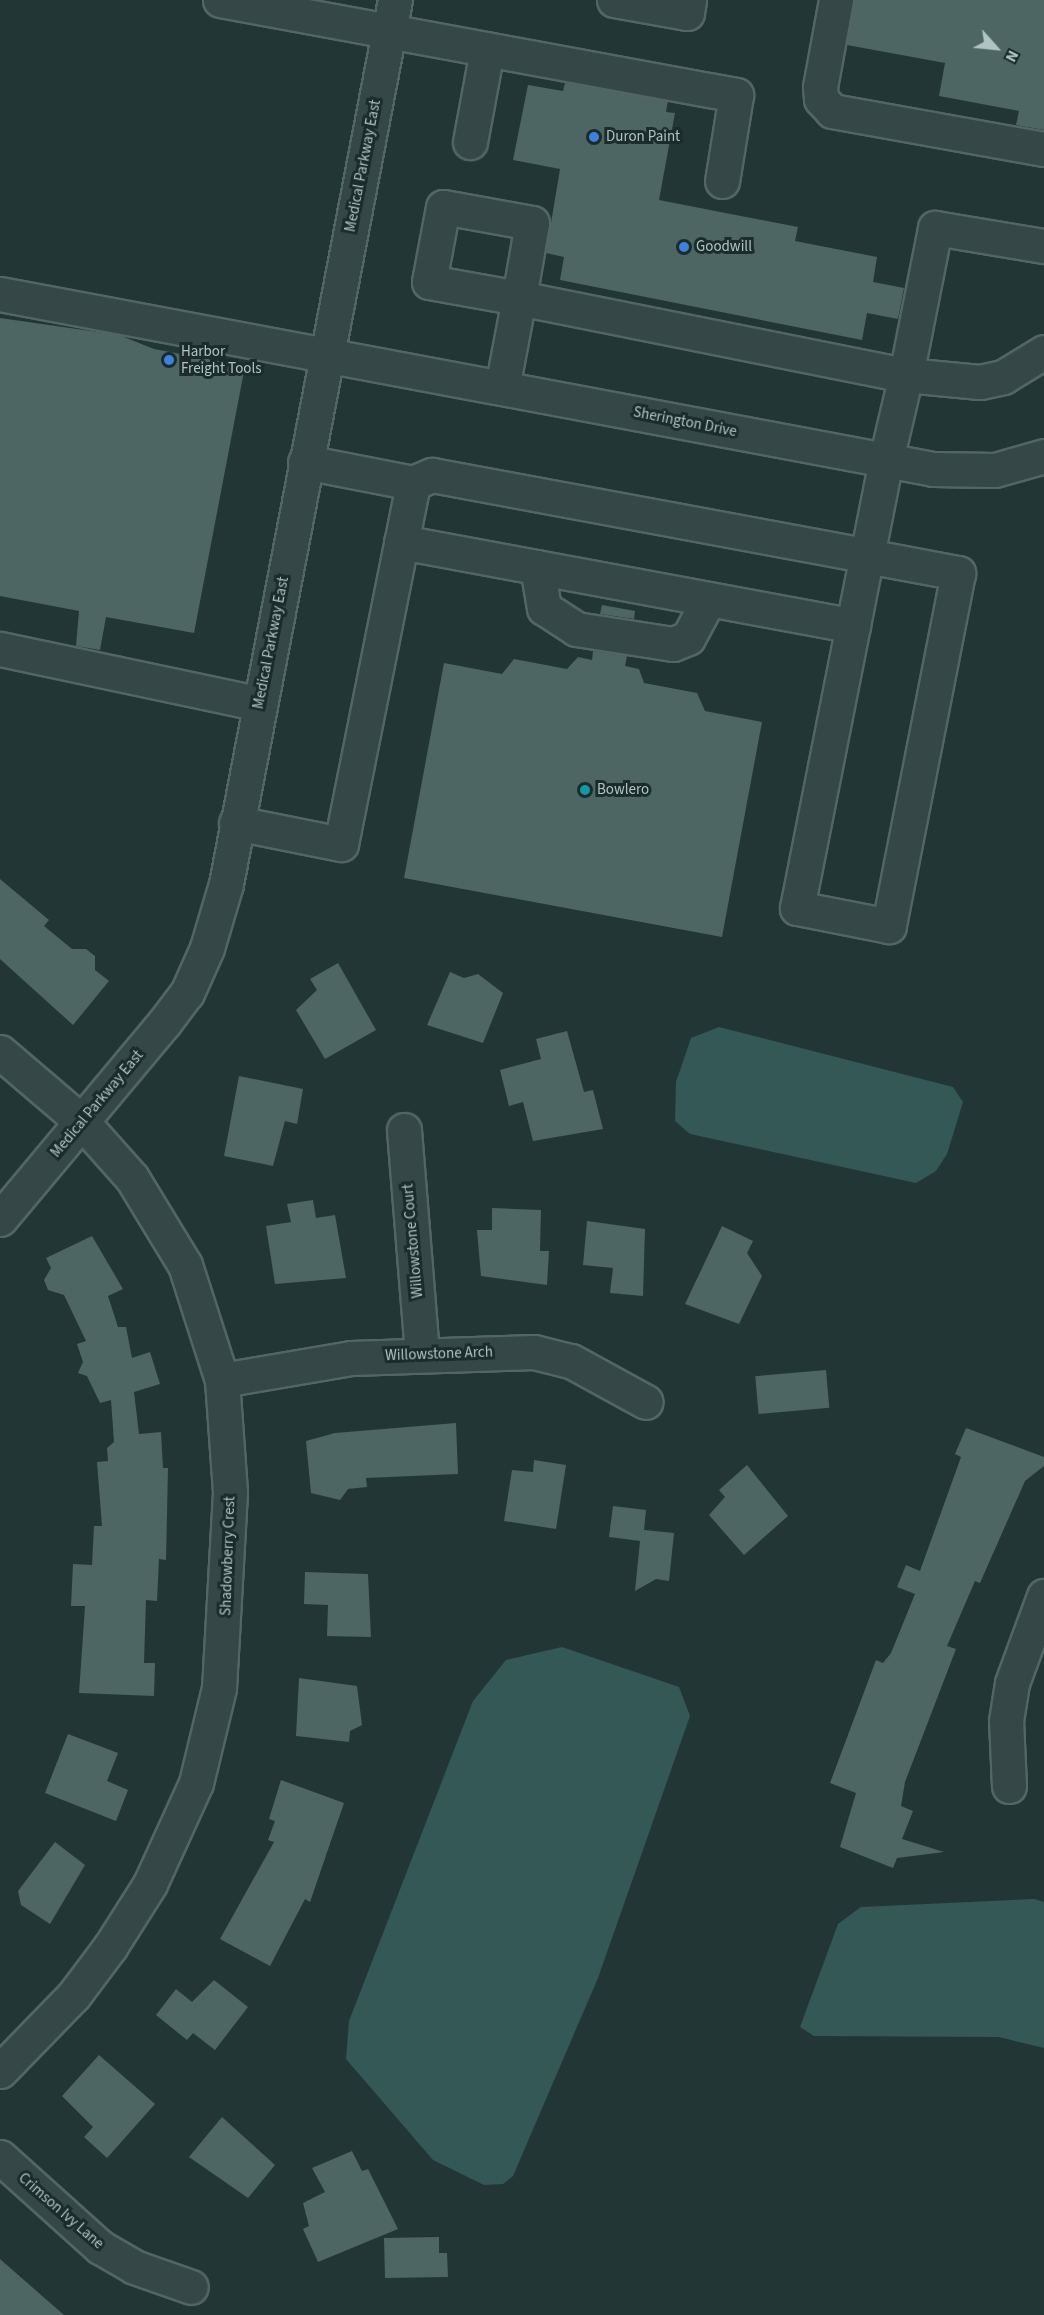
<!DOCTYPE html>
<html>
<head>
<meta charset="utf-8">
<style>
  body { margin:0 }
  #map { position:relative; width:1044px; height:2315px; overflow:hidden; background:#223735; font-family:"Source Sans 3",sans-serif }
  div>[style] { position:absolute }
  .water>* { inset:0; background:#335855 }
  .building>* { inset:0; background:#4d6563; transform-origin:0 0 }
  .roads { filter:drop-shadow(2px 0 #536564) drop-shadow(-2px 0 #536564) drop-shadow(0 2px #536564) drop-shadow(0 -2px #536564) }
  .minor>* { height:33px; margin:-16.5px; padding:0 16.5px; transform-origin:16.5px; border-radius:16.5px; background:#354746 }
  .dots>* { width:16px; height:16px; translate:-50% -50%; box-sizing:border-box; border:3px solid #1b2c2b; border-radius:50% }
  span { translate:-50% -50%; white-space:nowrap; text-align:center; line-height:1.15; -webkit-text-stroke:6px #1b2c2b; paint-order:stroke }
  .poi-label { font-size:15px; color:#b0c4c3 }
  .left { translate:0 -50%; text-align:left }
  .street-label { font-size:15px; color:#b0c4c3 }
  .north { position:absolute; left:966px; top:18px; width:60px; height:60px; -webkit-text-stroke:4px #1b2c2b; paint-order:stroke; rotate:117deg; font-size:16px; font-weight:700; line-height:24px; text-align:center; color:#b0c4c3 }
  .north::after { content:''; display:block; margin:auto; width:21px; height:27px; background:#b0c4c3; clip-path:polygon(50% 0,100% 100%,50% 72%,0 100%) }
</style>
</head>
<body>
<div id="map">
  <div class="water">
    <i style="clip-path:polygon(719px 1027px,953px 1087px,963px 1102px,947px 1154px,936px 1171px,916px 1183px,690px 1134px,675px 1121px,676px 1082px,691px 1038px)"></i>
    <i style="clip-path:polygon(562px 1647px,679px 1687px,690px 1716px,598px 1978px,513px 2176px,503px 2184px,484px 2185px,433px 2160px,346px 2059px,349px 2021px,473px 1701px,506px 1660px)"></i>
    <i style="clip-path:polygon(1034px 1899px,1044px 1902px,1044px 2048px,999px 2037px,814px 2036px,800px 2027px,838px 1924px,861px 1907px)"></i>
  </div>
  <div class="building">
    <i style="clip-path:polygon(854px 0,1044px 0,1044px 130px,1016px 125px,1019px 111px,939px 96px,945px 63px,847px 45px)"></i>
    <i style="clip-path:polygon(565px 83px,668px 101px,666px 112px,675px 113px,659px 200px,798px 227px,795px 241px,877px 257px,873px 282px,904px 288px,898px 319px,867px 313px,862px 340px,560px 280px,564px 257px,546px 253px,560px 169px,513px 160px,528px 85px,563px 91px)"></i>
    <i style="clip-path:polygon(0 318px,119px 335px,154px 349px,245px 366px,194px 633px,106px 617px,100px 650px,76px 646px,79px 611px,0 596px)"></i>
    <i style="clip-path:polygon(602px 605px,635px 611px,634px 619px,600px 614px)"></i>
    <i style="clip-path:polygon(593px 651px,627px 656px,625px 666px,639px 669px,644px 683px,697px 693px,705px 711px,762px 722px,722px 937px,404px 878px,444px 663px,502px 674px,514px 659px,567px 669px,578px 657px,592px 660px)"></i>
    <i style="clip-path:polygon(0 879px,49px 920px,44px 926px,72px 949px,86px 949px,95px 956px,95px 970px,109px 981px,73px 1025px,0 959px)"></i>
    <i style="clip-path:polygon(338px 963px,376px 1030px,325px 1059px,296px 1010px,317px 990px,310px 979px)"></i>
    <i style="clip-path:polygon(450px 972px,464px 978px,478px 974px,503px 993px,483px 1043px,427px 1025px)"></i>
    <i style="clip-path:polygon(567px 1031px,584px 1092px,593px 1090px,603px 1129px,533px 1141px,523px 1102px,509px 1106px,500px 1070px,541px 1059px,536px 1039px)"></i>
    <i style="clip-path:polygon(239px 1076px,303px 1089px,297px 1124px,285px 1121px,273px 1166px,224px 1156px)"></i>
    <i style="clip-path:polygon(313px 1200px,316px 1218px,335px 1215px,346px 1278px,275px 1284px,266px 1226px,291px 1222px,287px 1204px)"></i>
    <i style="clip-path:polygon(492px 1208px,541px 1210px,540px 1251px,549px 1251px,547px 1285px,481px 1276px,477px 1230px,492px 1230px)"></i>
    <i style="clip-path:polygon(587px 1221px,645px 1229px,643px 1296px,610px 1293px,613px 1268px,583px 1265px)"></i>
    <i style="clip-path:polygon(722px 1226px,753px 1241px,747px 1253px,762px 1276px,739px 1324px,685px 1304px)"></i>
    <i style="clip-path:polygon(92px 1236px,123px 1289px,108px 1296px,118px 1327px,126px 1327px,132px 1358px,150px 1352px,160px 1384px,134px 1392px,139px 1434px,161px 1432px,163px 1468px,168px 1468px,166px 1560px,159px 1559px,157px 1601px,146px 1600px,144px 1663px,155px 1663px,154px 1696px,79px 1693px,85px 1606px,71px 1606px,73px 1564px,92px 1565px,94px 1526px,102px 1526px,97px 1462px,108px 1461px,107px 1448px,114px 1442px,111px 1400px,100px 1403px,87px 1376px,78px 1373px,83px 1362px,77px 1344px,86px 1341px,64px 1295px,48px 1290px,44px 1280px,51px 1268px,46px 1258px)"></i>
    <i style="left:826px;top:1370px;width:38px;height:71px;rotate:85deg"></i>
    <i style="clip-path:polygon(456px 1423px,458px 1474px,366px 1478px,367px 1487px,348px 1489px,340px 1500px,311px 1493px,306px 1441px,335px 1433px)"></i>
    <i style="clip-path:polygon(966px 1428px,1044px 1457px,1044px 1466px,1025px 1481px,980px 1583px,975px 1581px,947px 1646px,956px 1649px,905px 1782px,901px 1806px,913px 1811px,902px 1839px,944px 1852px,897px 1858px,893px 1868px,840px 1847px,856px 1793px,830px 1783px,876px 1660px,883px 1663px,891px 1653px,915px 1594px,897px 1587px,906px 1565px,920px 1571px,961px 1457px,955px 1454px)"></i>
    <i style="clip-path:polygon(534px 1460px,566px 1465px,556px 1529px,504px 1521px,512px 1470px,533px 1472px)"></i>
    <i style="clip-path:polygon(747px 1465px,788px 1516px,744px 1555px,709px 1515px,725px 1497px,719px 1490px)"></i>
    <i style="clip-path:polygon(613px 1506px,646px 1510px,644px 1530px,674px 1533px,669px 1581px,656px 1579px,635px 1591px,640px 1541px,609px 1537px)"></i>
    <i style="clip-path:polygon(305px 1572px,368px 1574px,371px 1637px,327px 1636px,328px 1605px,304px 1604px)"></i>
    <i style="clip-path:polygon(299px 1678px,357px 1686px,362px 1725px,350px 1731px,349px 1742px,296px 1736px)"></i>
    <i style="clip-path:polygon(68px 1734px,118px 1753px,107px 1781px,128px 1790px,116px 1821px,45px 1793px)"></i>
    <i style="clip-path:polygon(281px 1780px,344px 1803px,310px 1902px,305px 1899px,270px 1966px,220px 1939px,274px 1842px,268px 1840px,275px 1821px,269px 1819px)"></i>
    <i style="clip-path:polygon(55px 1842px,85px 1865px,50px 1924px,21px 1905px,18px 1891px)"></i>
    <i style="clip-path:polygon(214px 1980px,248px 2007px,215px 2050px,193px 2033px,187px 2040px,156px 2015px,176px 1989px,192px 2002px)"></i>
    <i style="clip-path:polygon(99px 2055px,155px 2104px,107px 2158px,84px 2137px,93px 2127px,62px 2096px)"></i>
    <i style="clip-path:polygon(222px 2117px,275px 2165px,248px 2198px,189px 2157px)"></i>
    <i style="clip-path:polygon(352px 2151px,362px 2171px,368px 2169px,398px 2229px,318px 2262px,303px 2229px,309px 2226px,303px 2203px,325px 2192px,312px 2168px)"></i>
    <i style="clip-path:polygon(439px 2237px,439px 2253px,447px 2253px,448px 2277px,385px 2278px,384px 2238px)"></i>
    <i style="clip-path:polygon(0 2259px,64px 2315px,0 2315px)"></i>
  </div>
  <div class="roads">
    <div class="minor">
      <i style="left:220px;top:0;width:525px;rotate:10.43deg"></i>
      <i style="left:736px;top:95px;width:87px;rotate:99.2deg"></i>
      <i style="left:614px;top:0;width:74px;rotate:10.1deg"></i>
      <i style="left:687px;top:13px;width:13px;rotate:-81deg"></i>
      <i style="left:836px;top:0;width:88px;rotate:100.4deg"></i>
      <i style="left:820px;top:87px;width:12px;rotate:85deg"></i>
      <i style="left:821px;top:99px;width:16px;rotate:47deg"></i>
      <i style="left:832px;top:111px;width:215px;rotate:10.2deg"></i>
      <i style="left:470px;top:142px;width:94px;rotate:-79.5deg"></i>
      <i style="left:0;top:294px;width:949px;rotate:10.62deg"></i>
      <i style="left:933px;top:469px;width:62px;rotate:0.9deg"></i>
      <i style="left:995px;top:470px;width:51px;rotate:-15.9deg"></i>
      <i style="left:502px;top:388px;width:92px;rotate:-79.3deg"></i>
      <i style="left:519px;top:298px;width:76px;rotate:-80.2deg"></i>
      <i style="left:532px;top:223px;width:90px;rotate:-169.8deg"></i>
      <i style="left:443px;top:207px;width:76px;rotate:100.6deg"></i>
      <i style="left:429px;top:282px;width:91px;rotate:10.1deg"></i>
      <i style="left:519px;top:298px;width:395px;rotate:11.3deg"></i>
      <i style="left:906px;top:375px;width:150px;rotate:-78.8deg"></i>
      <i style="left:935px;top:228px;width:110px;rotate:9.4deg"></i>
      <i style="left:413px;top:483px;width:21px;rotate:-23deg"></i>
      <i style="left:432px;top:475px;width:442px;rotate:10.5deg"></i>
      <i style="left:867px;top:556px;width:93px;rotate:10.6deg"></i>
      <i style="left:958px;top:573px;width:360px;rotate:101.1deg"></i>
      <i style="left:889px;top:926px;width:94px;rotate:-168.9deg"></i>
      <i style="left:797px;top:908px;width:359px;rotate:-78.8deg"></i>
      <i style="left:867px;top:556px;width:98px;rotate:-78.8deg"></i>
      <i style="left:886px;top:460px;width:87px;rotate:-76.8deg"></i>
      <i style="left:906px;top:375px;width:74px;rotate:5.4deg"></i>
      <i style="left:980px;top:382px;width:24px;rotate:-12deg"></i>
      <i style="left:1003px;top:377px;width:48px;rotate:-31.4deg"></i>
      <i style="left:401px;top:542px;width:460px;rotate:10.5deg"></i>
      <i style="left:537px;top:567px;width:42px;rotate:80.3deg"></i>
      <i style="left:544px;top:608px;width:38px;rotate:33deg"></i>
      <i style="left:576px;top:629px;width:98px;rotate:8.8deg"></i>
      <i style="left:673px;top:644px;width:16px;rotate:-22deg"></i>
      <i style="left:688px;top:638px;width:44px;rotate:-61.7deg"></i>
      <i style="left:0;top:649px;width:266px;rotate:11.9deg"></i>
      <i style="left:236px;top:823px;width:107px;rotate:11.3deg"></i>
      <i style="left:341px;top:844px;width:368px;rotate:-78.7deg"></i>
      <i style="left:413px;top:483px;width:110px;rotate:-169deg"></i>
      <i style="left:0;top:1052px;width:109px;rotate:40.5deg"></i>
      <i style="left:83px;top:1123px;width:74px;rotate:48.3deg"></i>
      <i style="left:132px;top:1178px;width:102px;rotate:58.7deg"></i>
      <i style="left:185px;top:1265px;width:121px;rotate:72.2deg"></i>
      <i style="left:222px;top:1380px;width:112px;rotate:85.9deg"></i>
      <i style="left:230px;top:1492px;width:196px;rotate:93.2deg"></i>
      <i style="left:219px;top:1688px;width:98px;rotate:103.6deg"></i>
      <i style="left:196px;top:1783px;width:111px;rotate:114.5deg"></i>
      <i style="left:150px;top:1884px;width:75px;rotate:122.4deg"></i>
      <i style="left:110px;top:1947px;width:60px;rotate:126.9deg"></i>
      <i style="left:74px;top:1995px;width:106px;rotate:134.2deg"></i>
      <i style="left:404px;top:1130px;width:224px;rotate:85.4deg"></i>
      <i style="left:0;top:1219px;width:256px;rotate:-50.1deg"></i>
      <i style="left:164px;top:1023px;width:38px;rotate:-53deg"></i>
      <i style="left:187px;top:993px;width:49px;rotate:-66deg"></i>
      <i style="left:207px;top:948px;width:67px;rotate:-73.5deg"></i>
      <i style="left:226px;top:884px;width:900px;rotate:-79.18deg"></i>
      <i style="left:222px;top:1380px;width:131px;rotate:-9.7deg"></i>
      <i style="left:351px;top:1358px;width:183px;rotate:-1.9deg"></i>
      <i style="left:534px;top:1352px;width:38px;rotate:14deg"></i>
      <i style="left:571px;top:1361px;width:85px;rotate:28.7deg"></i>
      <i style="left:1009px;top:1786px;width:65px;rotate:-92.6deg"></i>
      <i style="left:1006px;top:1721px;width:38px;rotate:-81deg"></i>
      <i style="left:1012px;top:1683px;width:93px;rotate:-69.8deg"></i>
      <i style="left:0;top:2157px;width:135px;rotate:42deg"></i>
      <i style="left:100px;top:2247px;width:39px;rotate:30deg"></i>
      <i style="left:134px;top:2267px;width:60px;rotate:19.3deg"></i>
    </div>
  </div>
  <div class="dots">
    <i style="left:594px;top:137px;background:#3f7fe0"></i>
    <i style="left:684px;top:247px;background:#3f7fe0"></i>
    <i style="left:169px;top:360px;background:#3f7fe0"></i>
    <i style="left:585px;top:790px;background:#0f9aa8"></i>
  </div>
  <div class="poi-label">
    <span class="left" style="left:606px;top:137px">Duron Paint</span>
    <span class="left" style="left:696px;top:247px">Goodwill</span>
    <span class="left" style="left:181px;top:360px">Harbor<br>Freight Tools</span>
    <span class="left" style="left:597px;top:790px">Bowlero</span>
  </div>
  <div class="street-label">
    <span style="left:363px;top:166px;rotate:-79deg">Medical Parkway East</span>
    <span style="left:685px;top:422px;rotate:11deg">Sherington Drive</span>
    <span style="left:271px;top:643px;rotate:-79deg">Medical Parkway East</span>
    <span style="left:97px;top:1104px;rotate:-50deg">Medical Parkway East</span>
    <span style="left:413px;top:1241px;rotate:-95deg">Willowstone Court</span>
    <span style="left:439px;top:1354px;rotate:-2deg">Willowstone Arch</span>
    <span style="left:228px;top:1556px;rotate:-88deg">Shadowberry Crest</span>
    <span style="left:61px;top:2211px;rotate:41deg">Crimson Ivy Lane</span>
  </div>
  <div class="north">N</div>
</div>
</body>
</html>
